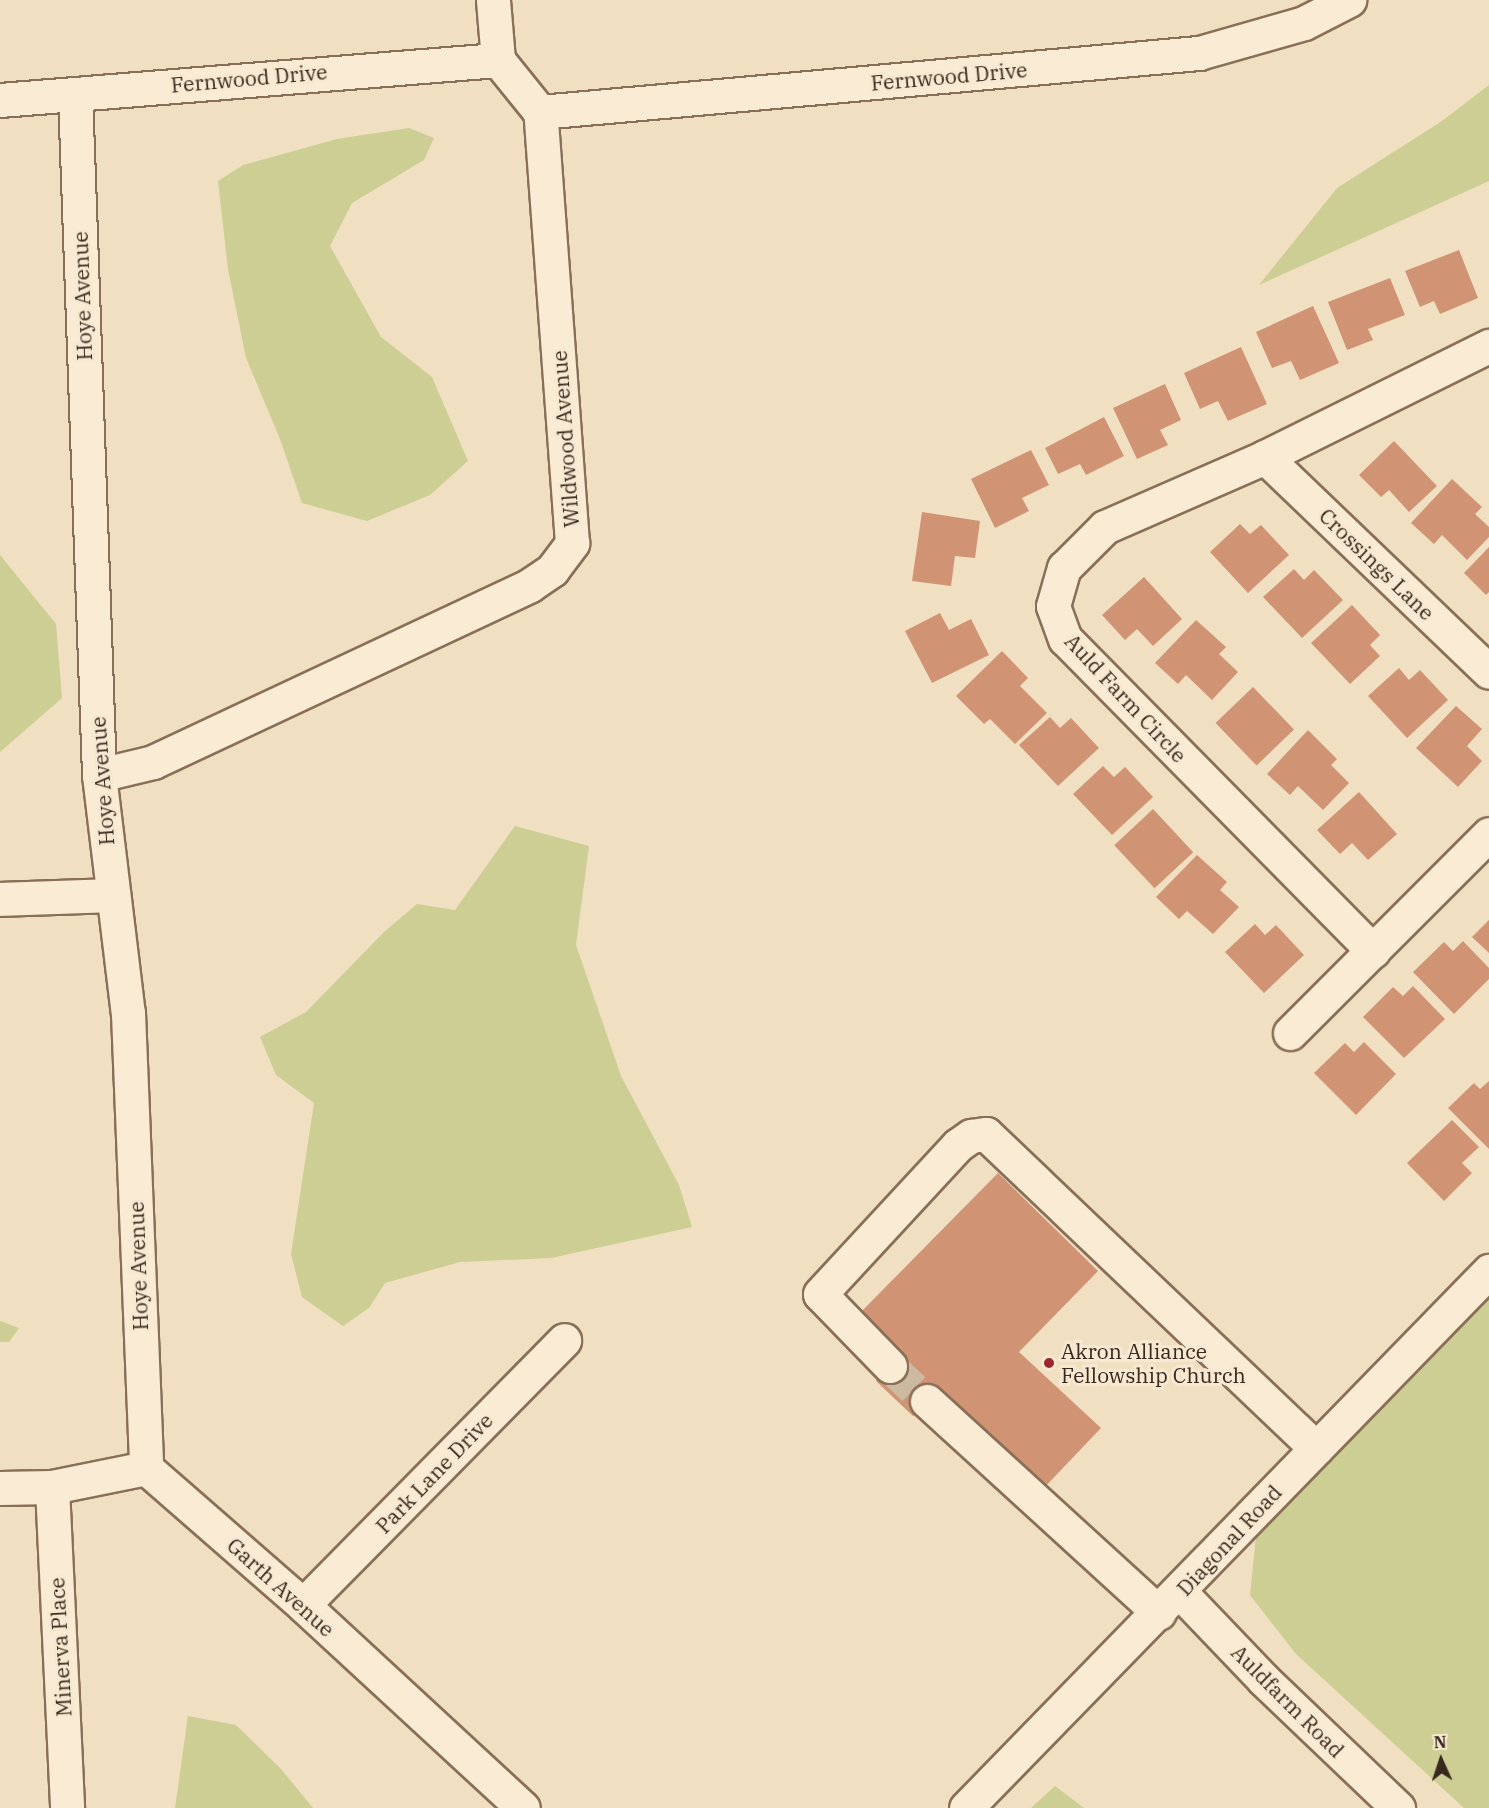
<!DOCTYPE html>
<html>
<head>
<meta charset="utf-8">
<style>
  body { margin:0 }
  #map { position:relative; width:1489px; height:1808px; overflow:hidden; background:#f0dfc1; font-family:"IBM Plex Serif",serif }
  div>[style] { position:absolute }
  .green>* { inset:0; background:#ccce94 }
  .building>* { inset:0; background:#d09475; transform-origin:0 0 }
  .minor-tunnel>* { height:33px; margin-top:-16.5px; transform-origin:0; background:repeating-linear-gradient(90deg,#cbbaa0 0 33px,transparent 0 49px) }
  .roads { filter:drop-shadow(2px 0 #8a6f58) drop-shadow(-2px 0 #8a6f58) drop-shadow(0 2px #8a6f58) drop-shadow(0 -2px #8a6f58) }
  .minor>* { height:33px; margin:-16.5px; padding:0 16.5px; transform-origin:16.5px; border-radius:16.5px; background:#faecd4 }
  .dots>* { width:16px; height:16px; translate:-50% -50%; box-sizing:border-box; border:3px solid #f7e9d1; border-radius:50% }
  span { translate:-50% -50%; white-space:nowrap; text-align:center; line-height:1.15; -webkit-text-stroke:6px #f7e9d1; paint-order:stroke }
  .street-label { font-size:21px; color:#39281d }
  .poi-label { font-size:21px; color:#39281d }
  .left { translate:0 -50%; text-align:left }
  .north { position:absolute; left:1411px; top:1730px; width:60px; height:60px; -webkit-text-stroke:4px #f7e9d1; paint-order:stroke; rotate:357deg; font-size:16px; font-weight:700; line-height:24px; text-align:center; color:#39281d }
  .north::after { content:''; display:block; margin:auto; width:21px; height:27px; background:#39281d; clip-path:polygon(50% 0,100% 100%,50% 72%,0 100%) }
</style>
</head>
<body>
<div id="map">
  <div class="green">
    <i style="clip-path:polygon(1489px 85px,1489px 181px,1259px 285px,1337px 188px,1442px 121px)"></i>
    <i style="clip-path:polygon(409px 128px,434px 138px,424px 160px,352px 203px,330px 246px,381px 337px,432px 377px,468px 461px,430px 495px,367px 521px,302px 503px,280px 439px,246px 358px,228px 269px,218px 181px,243px 165px,337px 139px)"></i>
    <i style="clip-path:polygon(0 555px,56px 624px,62px 698px,0 752px)"></i>
    <i style="clip-path:polygon(515px 826px,589px 846px,576px 945px,621px 1076px,679px 1185px,692px 1227px,551px 1258px,460px 1262px,385px 1283px,369px 1308px,343px 1326px,302px 1297px,291px 1254px,314px 1103px,276px 1075px,260px 1037px,306px 1012px,384px 932px,417px 904px,455px 910px)"></i>
    <i style="clip-path:polygon(1489px 1273px,1489px 1808px,1464px 1808px,1296px 1654px,1250px 1595px,1259px 1507px)"></i>
    <i style="clip-path:polygon(0 1321px,19px 1328px,9px 1342px,0 1342px)"></i>
    <i style="clip-path:polygon(188px 1716px,236px 1725px,281px 1769px,313px 1808px,175px 1808px)"></i>
    <i style="clip-path:polygon(1055px 1786px,1084px 1808px,1031px 1808px)"></i>
  </div>
  <div class="building">
    <i style="clip-path:polygon(1459px 250px,1478px 298px,1440px 314px,1434px 301px,1420px 307px,1405px 271px)"></i>
    <i style="clip-path:polygon(1390px 278px,1405px 315px,1368px 329px,1373px 340px,1347px 350px,1328px 302px)"></i>
    <i style="clip-path:polygon(1313px 306px,1339px 363px,1300px 380px,1291px 361px,1272px 368px,1256px 332px)"></i>
    <i style="clip-path:polygon(1241px 347px,1267px 404px,1228px 421px,1218px 401px,1200px 409px,1184px 373px)"></i>
    <i style="clip-path:polygon(1165px 384px,1181px 420px,1160px 430px,1168px 445px,1137px 459px,1113px 408px)"></i>
    <i style="clip-path:polygon(1104px 417px,1124px 456px,1086px 475px,1080px 464px,1058px 474px,1045px 448px)"></i>
    <i style="clip-path:polygon(1394px 441px,1437px 486px,1409px 512px,1389px 490px,1381px 497px,1359px 475px)"></i>
    <i style="clip-path:polygon(1031px 450px,1049px 485px,1022px 498px,1029px 511px,995px 528px,971px 479px)"></i>
    <i style="clip-path:polygon(1452px 479px,1482px 507px,1475px 514px,1489px 527px,1489px 537px,1467px 560px,1442px 535px,1434px 544px,1411px 523px)"></i>
    <i style="clip-path:polygon(922px 512px,980px 521px,975px 558px,955px 556px,951px 586px,912px 581px)"></i>
    <i style="clip-path:polygon(1240px 524px,1250px 534px,1261px 525px,1289px 555px,1248px 593px,1210px 552px)"></i>
    <i style="clip-path:polygon(1489px 547px,1489px 592px,1486px 595px,1464px 573px)"></i>
    <i style="clip-path:polygon(1294px 569px,1304px 580px,1314px 570px,1343px 600px,1302px 638px,1263px 597px)"></i>
    <i style="clip-path:polygon(1144px 577px,1182px 619px,1153px 646px,1137px 629px,1125px 640px,1102px 615px)"></i>
    <i style="clip-path:polygon(1352px 605px,1380px 635px,1370px 645px,1380px 656px,1350px 684px,1311px 643px)"></i>
    <i style="clip-path:polygon(940px 613px,949px 630px,971px 619px,989px 655px,932px 683px,905px 631px)"></i>
    <i style="clip-path:polygon(1196px 620px,1226px 647px,1219px 654px,1238px 672px,1212px 700px,1186px 675px,1178px 684px,1155px 663px)"></i>
    <i style="clip-path:polygon(1002px 651px,1028px 678px,1020px 686px,1047px 713px,1015px 744px,990px 719px,984px 724px,956px 696px)"></i>
    <i style="clip-path:polygon(1399px 668px,1409px 680px,1420px 670px,1448px 700px,1407px 738px,1368px 696px)"></i>
    <i style="left:1253px;top:687px;width:59px;height:52px;rotate:46deg"></i>
    <i style="clip-path:polygon(1456px 706px,1482px 729px,1467px 746px,1482px 761px,1458px 787px,1416px 748px)"></i>
    <i style="clip-path:polygon(1050px 717px,1060px 728px,1071px 718px,1099px 748px,1058px 786px,1019px 745px)"></i>
    <i style="clip-path:polygon(1308px 730px,1337px 759px,1331px 765px,1349px 783px,1323px 810px,1298px 786px,1290px 795px,1267px 774px)"></i>
    <i style="clip-path:polygon(1103px 766px,1114px 777px,1125px 767px,1153px 797px,1112px 835px,1073px 794px)"></i>
    <i style="clip-path:polygon(1359px 792px,1397px 834px,1368px 860px,1352px 843px,1340px 854px,1317px 830px)"></i>
    <i style="left:1153px;top:809px;width:59px;height:53px;rotate:47deg"></i>
    <i style="clip-path:polygon(1197px 855px,1227px 882px,1220px 890px,1239px 907px,1213px 934px,1187px 911px,1179px 919px,1156px 897px)"></i>
    <i style="clip-path:polygon(1489px 920px,1489px 953px,1472px 937px)"></i>
    <i style="clip-path:polygon(1255px 924px,1265px 935px,1276px 925px,1304px 955px,1264px 993px,1225px 952px)"></i>
    <i style="clip-path:polygon(1463px 941px,1489px 968px,1489px 979px,1454px 1014px,1413px 972px,1444px 942px,1453px 951px)"></i>
    <i style="clip-path:polygon(1413px 986px,1445px 1019px,1404px 1058px,1363px 1017px,1393px 987px,1403px 996px)"></i>
    <i style="clip-path:polygon(1364px 1042px,1396px 1074px,1356px 1115px,1314px 1073px,1345px 1043px,1354px 1052px)"></i>
    <i style="clip-path:polygon(1489px 1081px,1489px 1149px,1448px 1108px,1474px 1083px,1480px 1089px)"></i>
    <i style="clip-path:polygon(1452px 1120px,1479px 1147px,1462px 1163px,1472px 1173px,1444px 1201px,1407px 1163px)"></i>
    <i style="clip-path:polygon(998px 1173px,1098px 1271px,1019px 1352px,1101px 1428px,1041px 1491px,935px 1393px,913px 1416px,876px 1381px,890px 1366px,857px 1316px)"></i>
  </div>
  <div class="minor-tunnel">
    <i style="left:890px;top:1366px;width:51px;rotate:43.4deg"></i>
  </div>
  <div class="roads">
    <div class="minor">
      <i style="left:75px;top:94px;width:681px;rotate:87.98deg"></i>
      <i style="left:99px;top:775px;width:240px;rotate:83.1deg"></i>
      <i style="left:128px;top:1013px;width:455px;rotate:87.7deg"></i>
      <i style="left:0;top:100px;width:500px;rotate:-4.6deg"></i>
      <i style="left:540px;top:112px;width:662px;rotate:-5.12deg"></i>
      <i style="left:1199px;top:53px;width:109px;rotate:-15.9deg"></i>
      <i style="left:1304px;top:23px;width:51px;rotate:-27.1deg"></i>
      <i style="left:1265px;top:457px;width:310px;rotate:43.8deg"></i>
      <i style="left:99px;top:775px;width:56px;rotate:-13.5deg"></i>
      <i style="left:153px;top:762px;width:416px;rotate:-25.1deg"></i>
      <i style="left:530px;top:585px;width:27px;rotate:-34deg"></i>
      <i style="left:552px;top:570px;width:34px;rotate:-53deg"></i>
      <i style="left:572px;top:543px;width:432px;rotate:-94.2deg"></i>
      <i style="left:540px;top:112px;width:67px;rotate:-128.9deg"></i>
      <i style="left:498px;top:60px;width:60px;rotate:-94.8deg"></i>
      <i style="left:0;top:899px;width:112px;rotate:-2deg"></i>
      <i style="left:1373px;top:951px;width:438px;rotate:-134.6deg"></i>
      <i style="left:1065px;top:639px;width:35px;rotate:-110deg"></i>
      <i style="left:1053px;top:606px;width:40px;rotate:-74deg"></i>
      <i style="left:1064px;top:568px;width:58px;rotate:-45deg"></i>
      <i style="left:1105px;top:527px;width:175px;rotate:-23.6deg"></i>
      <i style="left:1265px;top:457px;width:250px;rotate:-26.4deg"></i>
      <i style="left:1290px;top:1033px;width:281px;rotate:-45deg"></i>
      <i style="left:890px;top:1366px;width:100px;rotate:-134.2deg"></i>
      <i style="left:820px;top:1294px;width:203px;rotate:-47.2deg"></i>
      <i style="left:958px;top:1145px;width:16px;rotate:-35deg"></i>
      <i style="left:971px;top:1136px;width:15px;rotate:-8deg"></i>
      <i style="left:986px;top:1134px;width:456px;rotate:43.6deg"></i>
      <i style="left:927px;top:1401px;width:314px;rotate:42.4deg"></i>
      <i style="left:52px;top:1487px;width:321px;rotate:87.3deg"></i>
      <i style="left:0;top:1488px;width:52px;rotate:-1.1deg"></i>
      <i style="left:52px;top:1487px;width:96px;rotate:-11.4deg"></i>
      <i style="left:146px;top:1468px;width:208px;rotate:41.1deg"></i>
      <i style="left:303px;top:1605px;width:299px;rotate:42.7deg"></i>
      <i style="left:1180px;top:1592px;width:120px;rotate:46.3deg"></i>
      <i style="left:1263px;top:1679px;width:187px;rotate:43.7deg"></i>
      <i style="left:303px;top:1605px;width:372px;rotate:-45.4deg"></i>
      <i style="left:966px;top:1808px;width:750px;rotate:-45.76deg"></i>
    </div>
  </div>
  <div class="dots">
    <i style="left:1049px;top:1363px;background:#9c252e"></i>
  </div>
  <div class="street-label">
    <span style="left:949px;top:76px;rotate:-5deg">Fernwood Drive</span>
    <span style="left:249px;top:78px;rotate:-5deg">Fernwood Drive</span>
    <span style="left:82px;top:296px;rotate:-92deg">Hoye Avenue</span>
    <span style="left:565px;top:439px;rotate:-94deg">Wildwood Avenue</span>
    <span style="left:1377px;top:564px;rotate:44deg">Crossings Lane</span>
    <span style="left:1126px;top:698px;rotate:47deg">Auld Farm Circle</span>
    <span style="left:102px;top:781px;rotate:-94deg">Hoye Avenue</span>
    <span style="left:138px;top:1266px;rotate:-92deg">Hoye Avenue</span>
    <span style="left:434px;top:1473px;rotate:-46deg">Park Lane Drive</span>
    <span style="left:1229px;top:1540px;rotate:-47deg">Diagonal Road</span>
    <span style="left:281px;top:1587px;rotate:42deg">Garth Avenue</span>
    <span style="left:60px;top:1647px;rotate:-93deg">Minerva Place</span>
    <span style="left:1288px;top:1701px;rotate:45deg">Auldfarm Road</span>
  </div>
  <div class="poi-label">
    <span class="left" style="left:1061px;top:1363px">Akron Alliance<br>Fellowship Church</span>
  </div>
  <div class="north">N</div>
</div>
</body>
</html>
